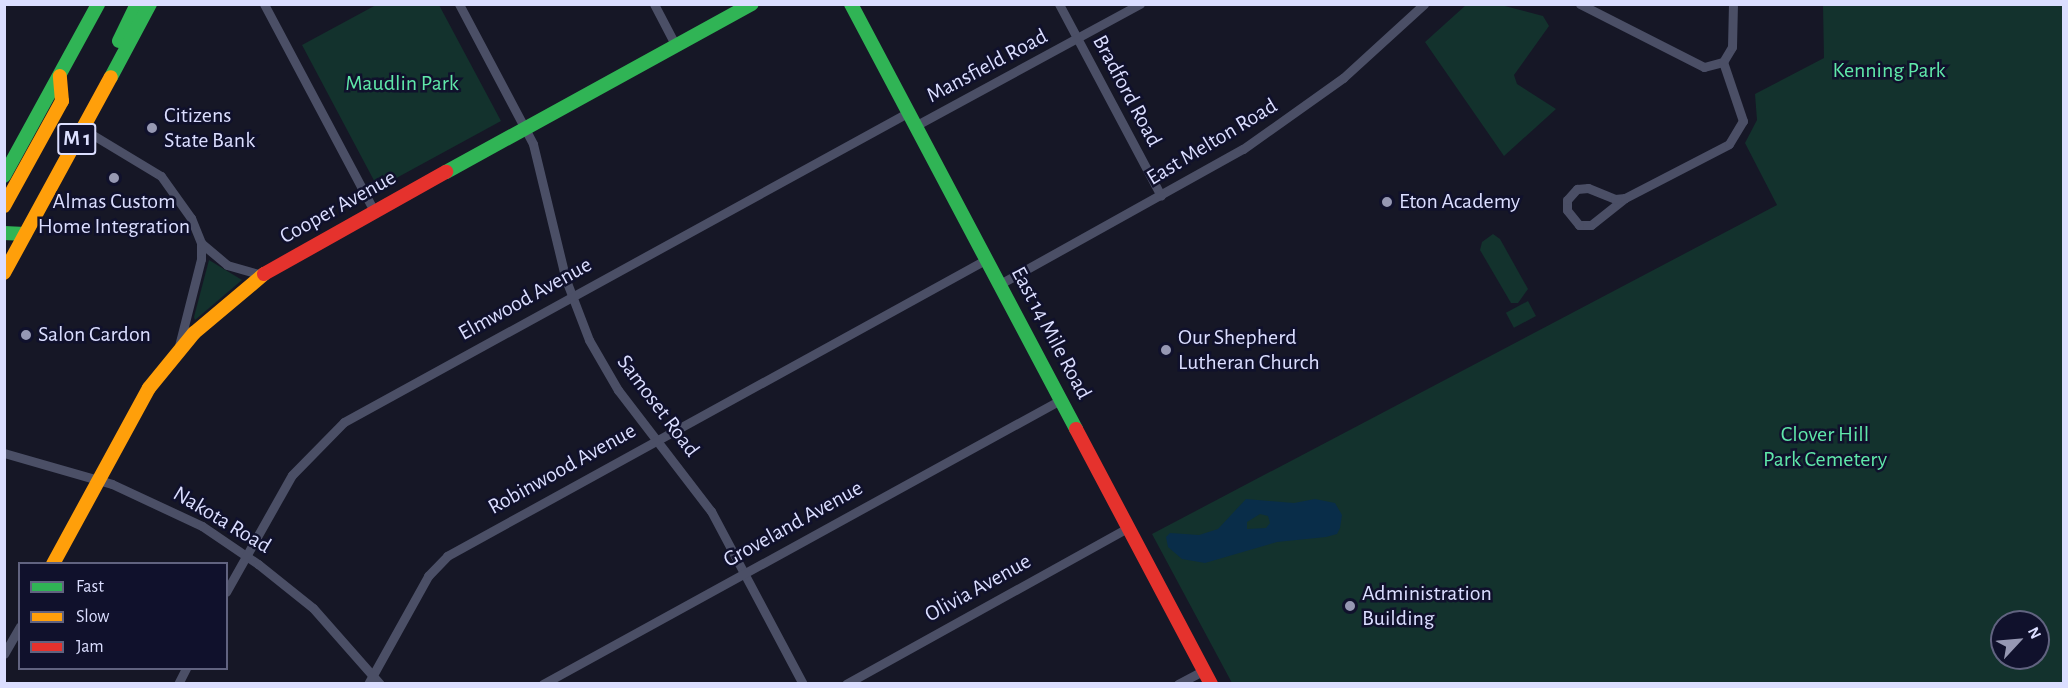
<!DOCTYPE html>
<html>
<head>
<meta charset="utf-8">
<style>
  body { margin:0 }
  #map { position:relative; width:2068px; height:688px; overflow:hidden; background:#161726; font-family:"Alegreya Sans",sans-serif }
  div>[style] { position:absolute }
  .green>* { inset:0; background:#13322d; transform-origin:0 0 }
  .water>* { inset:0; background:#092d49 }
  .street>* { height:9px; margin:-4.5px; padding:0 4.5px; transform-origin:4.5px; border-radius:4.5px; background:#4b4f66 }
  .fast>* { height:14px; margin:-7px; padding:0 7px; transform-origin:7px; border-radius:7px; background:#30b455 }
  .slow>* { height:14px; margin:-7px; padding:0 7px; transform-origin:7px; border-radius:7px; background:#ff9f0a }
  .jam>* { height:14px; margin:-7px; padding:0 7px; transform-origin:7px; border-radius:7px; background:#e5322d }
  .dots>* { width:16px; height:16px; translate:-50% -50%; box-sizing:border-box; border:3px solid #10112c; border-radius:50% }
  span { translate:-50% -50%; white-space:nowrap; text-align:center; line-height:1.15; -webkit-text-stroke:5px #10112c; paint-order:stroke }
  .shield-label span { padding:2px 4px; background:#10112c; border:2px solid; border-radius:4px; -webkit-text-stroke-width:0 }
  .shield-label { font-size:21px; color:#dbdeff; font-weight:700 }
  .street-label { font-size:22px; color:#dbdeff }
  .park-label { font-size:22px; color:#5fe7a9 }
  .poi-label { font-size:22px; color:#dbdeff }
  .left { translate:0 -50%; text-align:left }
  .frame { position:absolute; inset:0; border:6px solid #dbdeff; pointer-events:none }
  .legend { position:absolute; left:18px; top:562px; width:210px; height:108px; box-sizing:border-box; background:#10112c; border:2px solid #616380; margin:0; padding:8px 10px; list-style:none; font-size:18px; color:#dbdeff }
  .legend li { display:flex; align-items:center; gap:12px; height:30px }
  .legend b { width:30px; border:2px solid #616380 }
  .north { position:absolute; left:1990px; top:610px; width:60px; height:60px; box-sizing:border-box; background:#10112c; border:2px solid #616380; border-radius:50%; rotate:64deg; font-size:16px; font-weight:700; line-height:24px; text-align:center; color:#dbdeff }
  .north::after { content:''; display:block; margin:auto; width:21px; height:27px; background:#9698b3; clip-path:polygon(50% 0,100% 100%,50% 72%,0 100%) }
</style>
</head>
<body>
<div id="map">
  <div class="green">
    <i style="clip-path:polygon(376px 5px,439px 5px,501px 121px,378px 188px,302px 45px)"></i>
    <i style="clip-path:polygon(1466px 5px,1501px 5px,1543px 16px,1549px 26px,1514px 75px,1517px 84px,1556px 109px,1504px 156px,1425px 42px)"></i>
    <i style="clip-path:polygon(evenodd,1823px 5px,2063px 5px,2063px 683px,1232px 683px,1152px 534px,1777px 205px,1745px 143px,1757px 120px,1755px 94px,1824px 58px,1823px 5px,2002px 622px,2038px 622px,2038px 658px,2002px 658px,2002px 622px)"></i>
    <i style="clip-path:polygon(1493px 234px,1500px 239px,1528px 289px,1518px 303px,1511px 303px,1480px 250px,1482px 242px)"></i>
    <i style="clip-path:polygon(209px 260px,242px 280px,195px 320px,194px 317px)"></i>
    <i style="left:1528px;top:301px;width:17px;height:25px;rotate:62deg"></i>
  </div>
  <div class="water">
    <i style="clip-path:polygon(evenodd,1246px 499px,1294px 503px,1315px 499px,1335px 503px,1342px 515px,1340px 528px,1337px 534px,1326px 537px,1277px 542px,1205px 563px,1182px 559px,1168px 547px,1166px 537px,1170px 533px,1199px 535px,1218px 529px,1246px 499px,1260px 514px,1268px 516px,1270px 523px,1266px 528px,1247px 529px,1247px 522px,1260px 514px)"></i>
  </div>
  <div class="street">
    <i style="left:264px;top:4px;width:234px;rotate:62deg"></i>
    <i style="left:459px;top:4px;width:158px;rotate:62.1deg"></i>
    <i style="left:533px;top:144px;width:140px;rotate:76.4deg"></i>
    <i style="left:566px;top:280px;width:64px;rotate:69deg"></i>
    <i style="left:589px;top:340px;width:58px;rotate:59.9deg"></i>
    <i style="left:618px;top:390px;width:153px;rotate:52.5deg"></i>
    <i style="left:711px;top:511px;width:196px;rotate:62deg"></i>
    <i style="left:654px;top:4px;width:47px;rotate:62.4deg"></i>
    <i style="left:1059px;top:4px;width:217px;rotate:62deg"></i>
    <i style="left:1580px;top:4px;width:139px;rotate:26.9deg"></i>
    <i style="left:1704px;top:67px;width:20px;rotate:-15deg"></i>
    <i style="left:1723px;top:62px;width:17px;rotate:-59deg"></i>
    <i style="left:1732px;top:47px;width:43px;rotate:-88.7deg"></i>
    <i style="left:915px;top:126px;width:256px;rotate:-28.5deg"></i>
    <i style="left:83px;top:129px;width:91px;rotate:31.1deg"></i>
    <i style="left:161px;top:176px;width:52px;rotate:54.5deg"></i>
    <i style="left:191px;top:218px;width:27px;rotate:68deg"></i>
    <i style="left:201px;top:243px;width:16px;rotate:90deg"></i>
    <i style="left:201px;top:259px;width:94px;rotate:104.2deg"></i>
    <i style="left:1625px;top:198px;width:43px;rotate:141.5deg"></i>
    <i style="left:1591px;top:225px;width:12px;rotate:180deg"></i>
    <i style="left:1579px;top:225px;width:19px;rotate:-129deg"></i>
    <i style="left:1567px;top:210px;width:10px;rotate:-90deg"></i>
    <i style="left:1567px;top:200px;width:15px;rotate:-48deg"></i>
    <i style="left:1577px;top:189px;width:11px;rotate:-5deg"></i>
    <i style="left:1588px;top:188px;width:29px;rotate:22deg"></i>
    <i style="left:1615px;top:199px;width:10px;rotate:-6deg"></i>
    <i style="left:1625px;top:198px;width:117px;rotate:-27.4deg"></i>
    <i style="left:1729px;top:144px;width:27px;rotate:-59deg"></i>
    <i style="left:1743px;top:121px;width:62px;rotate:-108.7deg"></i>
    <i style="left:201px;top:243px;width:34px;rotate:40deg"></i>
    <i style="left:227px;top:265px;width:36px;rotate:16deg"></i>
    <i style="left:1000px;top:284px;width:278px;rotate:-29.1deg"></i>
    <i style="left:1243px;top:149px;width:123px;rotate:-35.4deg"></i>
    <i style="left:1343px;top:78px;width:110px;rotate:-42.4deg"></i>
    <i style="left:4px;top:453px;width:112px;rotate:16deg"></i>
    <i style="left:112px;top:484px;width:99px;rotate:25deg"></i>
    <i style="left:202px;top:526px;width:68px;rotate:34.2deg"></i>
    <i style="left:258px;top:564px;width:70px;rotate:38.7deg"></i>
    <i style="left:313px;top:608px;width:101px;rotate:48.6deg"></i>
    <i style="left:226px;top:592px;width:134px;rotate:-60.6deg"></i>
    <i style="left:292px;top:475px;width:74px;rotate:-45.5deg"></i>
    <i style="left:344px;top:422px;width:644px;rotate:-28.75deg"></i>
    <i style="left:4px;top:654px;width:32px;rotate:-60deg"></i>
    <i style="left:178px;top:684px;width:18px;rotate:-63deg"></i>
    <i style="left:368px;top:684px;width:124px;rotate:-60.9deg"></i>
    <i style="left:428px;top:576px;width:28px;rotate:-46deg"></i>
    <i style="left:447px;top:556px;width:616px;rotate:-28.81deg"></i>
    <i style="left:543px;top:684px;width:592px;rotate:-28.77deg"></i>
    <i style="left:846px;top:684px;width:324px;rotate:-29deg"></i>
    <i style="left:1178px;top:684px;width:30px;rotate:-28deg"></i>
  </div>
  <div class="fast">
    <i style="left:851px;top:4px;width:481px;rotate:62.1deg"></i>
    <i style="left:119px;top:41px;width:41px;rotate:-64.1deg"></i>
    <i style="left:111px;top:77px;width:83px;rotate:-61.9deg"></i>
    <i style="left:446px;top:172px;width:349px;rotate:-28.8deg"></i>
    <i style="left:4px;top:176px;width:196px;rotate:-61.3deg"></i>
    <i style="left:4px;top:233px;width:21px;rotate:3deg"></i>
  </div>
  <div class="slow">
    <i style="left:4px;top:206px;width:120px;rotate:-61.1deg"></i>
    <i style="left:62px;top:101px;width:25px;rotate:-95deg"></i>
    <i style="left:4px;top:273px;width:223px;rotate:-61.4deg"></i>
    <i style="left:53px;top:564px;width:200px;rotate:-61.4deg"></i>
    <i style="left:149px;top:388px;width:71px;rotate:-50.7deg"></i>
    <i style="left:194px;top:333px;width:92px;rotate:-40.1deg"></i>
  </div>
  <div class="jam">
    <i style="left:264px;top:274px;width:209px;rotate:-29.3deg"></i>
    <i style="left:1076px;top:429px;width:289px;rotate:62.1deg"></i>
  </div>
  <div class="dots">
    <i style="left:152px;top:128px;background:#9698b3"></i>
    <i style="left:114px;top:178px;background:#9698b3"></i>
    <i style="left:1387px;top:202px;background:#9698b3"></i>
    <i style="left:26px;top:335px;background:#9698b3"></i>
    <i style="left:1166px;top:350px;background:#9698b3"></i>
    <i style="left:1350px;top:606px;background:#9698b3"></i>
  </div>
  <div class="shield-label">
    <span style="left:77px;top:139px">M 1</span>
  </div>
  <div class="street-label">
    <span style="left:987px;top:66px;rotate:-28deg">Mansfield Road</span>
    <span style="left:1127px;top:91px;rotate:62deg">Bradford Road</span>
    <span style="left:1212px;top:142px;rotate:-31deg">East Melton Road</span>
    <span style="left:338px;top:207px;rotate:-29deg">Cooper Avenue</span>
    <span style="left:525px;top:299px;rotate:-29deg">Elmwood Avenue</span>
    <span style="left:1051px;top:333px;rotate:62deg">East 14 Mile Road</span>
    <span style="left:658px;top:406px;rotate:53deg">Samoset Road</span>
    <span style="left:562px;top:469px;rotate:-29deg">Robinwood Avenue</span>
    <span style="left:222px;top:520px;rotate:31deg">Nakota Road</span>
    <span style="left:793px;top:524px;rotate:-29deg">Groveland Avenue</span>
    <span style="left:978px;top:588px;rotate:-29deg">Olivia Avenue</span>
  </div>
  <div class="park-label">
    <span style="left:1889px;top:71px">Kenning Park</span>
    <span style="left:402px;top:84px">Maudlin Park</span>
    <span style="left:1825px;top:447px">Clover Hill<br>Park Cemetery</span>
  </div>
  <div class="poi-label">
    <span class="left" style="left:164px;top:128px">Citizens<br>State Bank</span>
    <span style="left:114px;top:214px">Almas Custom<br>Home Integration</span>
    <span class="left" style="left:1399px;top:202px">Eton Academy</span>
    <span class="left" style="left:38px;top:335px">Salon Cardon</span>
    <span class="left" style="left:1178px;top:350px">Our Shepherd<br>Lutheran Church</span>
    <span class="left" style="left:1362px;top:606px">Administration<br>Building</span>
  </div>
  <div class="frame"></div>
  <ul class="legend">
  <li><b style="height:8px;background:#30b455"></b>Fast</li>
  <li><b style="height:8px;background:#ff9f0a"></b>Slow</li>
  <li><b style="height:8px;background:#e5322d"></b>Jam</li>
  </ul>
  <div class="north">N</div>
</div>
</body>
</html>
